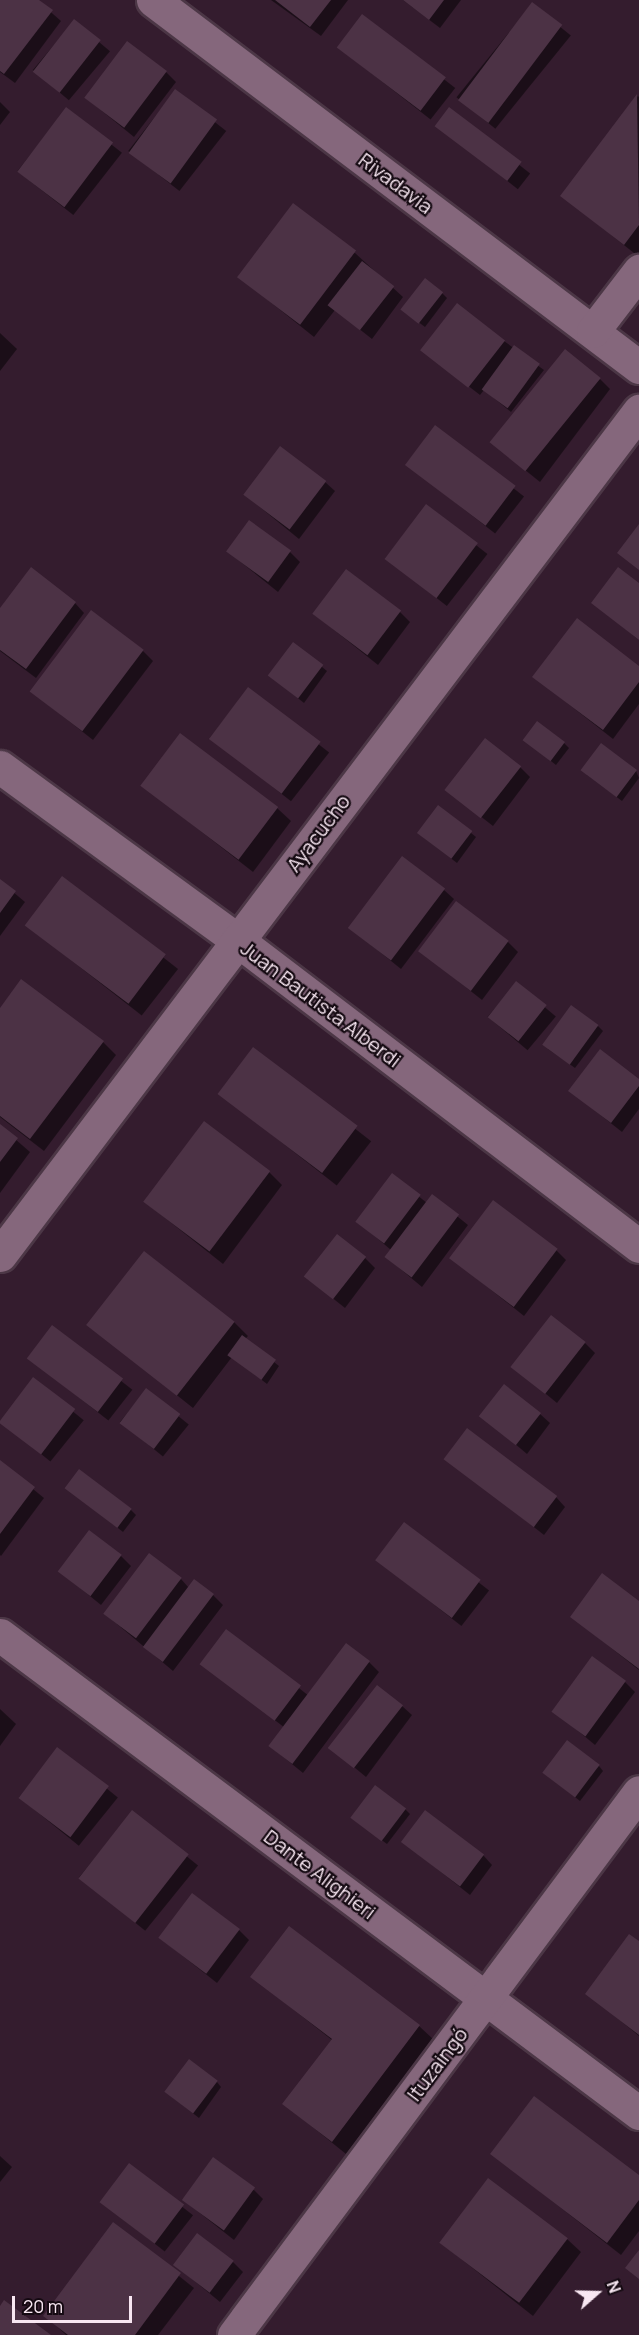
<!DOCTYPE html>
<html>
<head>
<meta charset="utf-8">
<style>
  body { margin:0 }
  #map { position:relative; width:639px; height:2335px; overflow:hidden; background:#341c2e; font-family:Manrope,sans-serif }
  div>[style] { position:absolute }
  .shadow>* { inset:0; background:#0007; transform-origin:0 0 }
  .building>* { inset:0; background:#4c3245; transform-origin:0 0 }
  .roads { filter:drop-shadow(2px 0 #4c3746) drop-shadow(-2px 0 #4c3746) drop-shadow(0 2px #4c3746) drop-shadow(0 -2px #4c3746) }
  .street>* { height:33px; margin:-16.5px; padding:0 16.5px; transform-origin:16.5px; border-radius:16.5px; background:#85677c }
  .secondary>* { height:33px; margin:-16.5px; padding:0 16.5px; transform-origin:16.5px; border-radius:16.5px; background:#85677c }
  span { translate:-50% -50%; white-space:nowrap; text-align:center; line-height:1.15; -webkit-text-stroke:4.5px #150a12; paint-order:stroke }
  .street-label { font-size:20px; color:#f8e7f2 }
  .north { position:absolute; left:567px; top:2263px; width:60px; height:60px; -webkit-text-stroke:4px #150a12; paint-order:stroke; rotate:70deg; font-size:16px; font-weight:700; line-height:24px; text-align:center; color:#f8e7f2 }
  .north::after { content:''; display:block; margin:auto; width:21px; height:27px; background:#f8e7f2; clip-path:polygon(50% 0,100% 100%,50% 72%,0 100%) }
  .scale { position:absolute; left:12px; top:2296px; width:120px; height:27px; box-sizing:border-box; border:3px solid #f8e7f2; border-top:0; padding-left:8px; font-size:18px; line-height:21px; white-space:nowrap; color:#f8e7f2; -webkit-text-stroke:4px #150a12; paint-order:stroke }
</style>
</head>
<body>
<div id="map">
  <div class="shadow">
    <i style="clip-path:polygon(0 0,37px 0,61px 21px,15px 83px,0 72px)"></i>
    <i style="clip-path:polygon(271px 0,348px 0,321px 36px)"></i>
    <i style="clip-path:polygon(403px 0,461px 0,440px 28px)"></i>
    <i style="left:532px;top:4px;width:50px;height:120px;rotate:39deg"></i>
    <i style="left:363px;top:16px;width:117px;height:40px;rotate:38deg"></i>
    <i style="left:74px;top:21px;width:47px;height:64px;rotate:40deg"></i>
    <i style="clip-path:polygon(166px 72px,176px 82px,134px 137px,86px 98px)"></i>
    <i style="left:175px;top:91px;width:65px;height:76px;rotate:38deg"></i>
    <i style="clip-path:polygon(638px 96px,639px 97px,639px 257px,562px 196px)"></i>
    <i style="clip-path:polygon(0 102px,10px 112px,0 125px)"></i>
    <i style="left:66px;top:109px;width:71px;height:79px;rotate:38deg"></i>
    <i style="left:449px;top:110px;width:103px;height:20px;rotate:38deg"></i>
    <i style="clip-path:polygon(355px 253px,403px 297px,372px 339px,335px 310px,314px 337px,239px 277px)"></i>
    <i style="clip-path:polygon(442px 293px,447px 298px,425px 327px,409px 315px)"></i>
    <i style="clip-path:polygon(0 333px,17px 349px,0 371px)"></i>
    <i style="clip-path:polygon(504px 341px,544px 370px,511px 412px,484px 390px,480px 395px,423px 351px)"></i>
    <i style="clip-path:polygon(600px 379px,610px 389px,540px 482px,494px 445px)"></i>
    <i style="left:435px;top:427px;width:113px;height:47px;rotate:38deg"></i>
    <i style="clip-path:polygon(325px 482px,335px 491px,299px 539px,245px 495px)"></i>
    <i style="left:426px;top:506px;width:78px;height:66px;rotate:38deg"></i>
    <i style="clip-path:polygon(227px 551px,290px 552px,300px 562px,278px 592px)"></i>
    <i style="clip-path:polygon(639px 584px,639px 640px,593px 603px)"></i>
    <i style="clip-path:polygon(75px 603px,84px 613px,36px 678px,0 651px,0 611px)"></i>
    <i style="clip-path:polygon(400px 612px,410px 622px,378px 665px,314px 614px)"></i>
    <i style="clip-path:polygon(294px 644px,327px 671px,304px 703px,275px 680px)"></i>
    <i style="clip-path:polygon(143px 651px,153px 661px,93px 740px,32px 692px)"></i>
    <i style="clip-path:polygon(639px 667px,639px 704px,613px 739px,534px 677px)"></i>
    <i style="left:248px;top:689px;width:103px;height:62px;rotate:38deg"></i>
    <i style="clip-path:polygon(524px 740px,564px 743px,569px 748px,556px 765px)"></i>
    <i style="clip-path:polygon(520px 767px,530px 777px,493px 826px,448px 791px)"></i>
    <i style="clip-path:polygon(636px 771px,639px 778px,622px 801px,587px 775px)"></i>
    <i style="clip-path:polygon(143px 786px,277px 808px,291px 821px,253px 872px)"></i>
    <i style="clip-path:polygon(439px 807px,476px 837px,457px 863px,424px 838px)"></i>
    <i style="left:63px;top:879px;width:146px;height:59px;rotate:38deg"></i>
    <i style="clip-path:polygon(0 881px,25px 902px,0 936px)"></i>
    <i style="clip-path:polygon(444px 890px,454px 899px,401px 969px,350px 928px)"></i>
    <i style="clip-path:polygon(508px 942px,518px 952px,482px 1000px,420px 951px)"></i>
    <i style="left:516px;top:983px;width:52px;height:44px;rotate:40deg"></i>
    <i style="clip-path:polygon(0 1010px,103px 1042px,116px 1055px,44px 1151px,0 1117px)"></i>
    <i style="clip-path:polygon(598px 1026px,603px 1031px,575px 1068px,548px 1049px)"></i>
    <i style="left:253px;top:1049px;width:150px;height:56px;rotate:38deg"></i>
    <i style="clip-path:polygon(639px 1081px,639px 1109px,622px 1132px,570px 1091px)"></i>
    <i style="clip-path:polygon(0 1126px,30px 1152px,0 1193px)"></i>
    <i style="clip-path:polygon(269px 1172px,282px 1185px,223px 1264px,145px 1202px)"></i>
    <i style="clip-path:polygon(392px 1175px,427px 1203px,432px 1196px,468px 1225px,422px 1287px,386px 1257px,391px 1250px,358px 1222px)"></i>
    <i style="clip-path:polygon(556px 1250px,566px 1260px,524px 1316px,451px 1258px)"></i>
    <i style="clip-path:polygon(144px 1253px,234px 1322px,248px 1336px,245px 1339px,279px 1366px,267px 1384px,232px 1357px,193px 1408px,90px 1326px)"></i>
    <i style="clip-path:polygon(365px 1258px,375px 1268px,345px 1308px,306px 1277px)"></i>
    <i style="left:52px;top:1327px;width:102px;height:39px;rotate:38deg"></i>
    <i style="clip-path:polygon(585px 1343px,595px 1353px,557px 1403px,513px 1367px)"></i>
    <i style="left:34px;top:1380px;width:64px;height:53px;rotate:39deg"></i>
    <i style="left:146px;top:1390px;width:55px;height:41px;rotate:39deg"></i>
    <i style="clip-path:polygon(540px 1414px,550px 1423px,527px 1454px,482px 1416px)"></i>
    <i style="clip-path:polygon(446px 1458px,556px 1497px,565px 1507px,544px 1535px)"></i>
    <i style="clip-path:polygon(0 1462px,44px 1498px,1px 1556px,0 1555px)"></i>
    <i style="clip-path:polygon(72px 1492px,131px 1510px,136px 1515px,123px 1532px)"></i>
    <i style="left:404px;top:1524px;width:108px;height:45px;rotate:38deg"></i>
    <i style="clip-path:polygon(121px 1556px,131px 1566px,101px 1605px,59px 1571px)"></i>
    <i style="clip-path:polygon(181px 1579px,189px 1588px,213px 1595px,223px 1605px,173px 1671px,105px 1614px)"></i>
    <i style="clip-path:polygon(639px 1603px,639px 1670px,572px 1617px)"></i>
    <i style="clip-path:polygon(227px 1631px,309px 1696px,369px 1662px,379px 1672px,303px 1773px,271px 1747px,285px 1728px,202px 1664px)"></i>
    <i style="clip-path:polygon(625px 1682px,635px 1692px,595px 1745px,553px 1710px)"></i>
    <i style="clip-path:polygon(402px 1706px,412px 1715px,366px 1777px,331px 1748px)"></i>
    <i style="clip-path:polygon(0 1709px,16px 1724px,0 1746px)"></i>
    <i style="left:58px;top:1749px;width:77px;height:62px;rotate:39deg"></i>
    <i style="clip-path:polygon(599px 1766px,603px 1771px,580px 1801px,549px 1777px)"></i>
    <i style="clip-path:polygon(405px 1809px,410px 1814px,387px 1844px,357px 1822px)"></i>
    <i style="left:132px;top:1812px;width:85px;height:84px;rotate:39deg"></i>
    <i style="clip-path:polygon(403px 1842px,483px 1855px,492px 1865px,470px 1895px)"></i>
    <i style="clip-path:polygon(239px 1930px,249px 1940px,217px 1983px,160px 1938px)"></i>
    <i style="clip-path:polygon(639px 1943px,639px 2036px,587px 1993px)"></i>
    <i style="clip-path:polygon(252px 1977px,419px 2026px,433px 2039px,346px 2154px,284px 2104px,332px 2040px)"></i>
    <i style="clip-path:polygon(217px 2082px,221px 2087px,199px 2118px,172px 2097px)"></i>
    <i style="clip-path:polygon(492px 2154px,639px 2177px,639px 2231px,621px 2255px)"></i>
    <i style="clip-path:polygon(0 2156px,12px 2167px,0 2182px)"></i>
    <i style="left:130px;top:2166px;width:80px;height:46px;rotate:38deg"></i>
    <i style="clip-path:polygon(254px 2190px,263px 2199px,234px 2240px,182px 2199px)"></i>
    <i style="clip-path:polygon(114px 2224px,194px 2288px,158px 2335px,66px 2335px,45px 2315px)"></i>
    <i style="clip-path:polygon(567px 2239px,581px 2252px,533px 2316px,441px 2243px)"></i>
    <i style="clip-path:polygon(233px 2262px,243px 2272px,220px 2302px,175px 2265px)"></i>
  </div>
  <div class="building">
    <i style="clip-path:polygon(0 0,39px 0,53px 10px,4px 74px,0 71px)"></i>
    <i style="clip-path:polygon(275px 0,331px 0,310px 27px)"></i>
    <i style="clip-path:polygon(403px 0,444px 0,429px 20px)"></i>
    <i style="left:532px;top:2px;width:38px;height:123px;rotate:37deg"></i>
    <i style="left:362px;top:14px;width:105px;height:42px;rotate:37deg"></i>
    <i style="left:74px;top:19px;width:34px;height:67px;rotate:38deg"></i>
    <i style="left:127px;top:41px;width:50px;height:71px;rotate:37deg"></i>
    <i style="left:175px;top:89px;width:52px;height:79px;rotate:36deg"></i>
    <i style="clip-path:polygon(637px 94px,639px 225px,624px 245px,560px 196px)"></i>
    <i style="left:66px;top:107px;width:59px;height:81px;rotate:37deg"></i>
    <i style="left:449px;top:107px;width:91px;height:24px;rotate:37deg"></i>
    <i style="left:293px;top:203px;width:79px;height:93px;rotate:37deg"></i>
    <i style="left:362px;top:261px;width:41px;height:56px;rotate:38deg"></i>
    <i style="left:425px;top:278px;width:23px;height:40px;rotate:38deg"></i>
    <i style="left:457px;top:303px;width:61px;height:60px;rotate:38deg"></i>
    <i style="left:514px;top:345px;width:32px;height:55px;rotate:36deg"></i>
    <i style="left:565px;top:349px;width:46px;height:120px;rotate:39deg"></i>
    <i style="left:435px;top:425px;width:101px;height:50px;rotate:37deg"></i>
    <i style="left:280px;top:446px;width:58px;height:61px;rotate:37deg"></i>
    <i style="left:426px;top:504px;width:65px;height:69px;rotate:37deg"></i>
    <i style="left:249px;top:520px;width:52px;height:39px;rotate:36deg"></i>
    <i style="clip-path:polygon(639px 524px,639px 570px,617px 553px)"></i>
    <i style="clip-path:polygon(31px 567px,76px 602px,26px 669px,0 650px,0 608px)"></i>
    <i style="clip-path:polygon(618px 567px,639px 583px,639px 640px,591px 603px)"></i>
    <i style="left:346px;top:569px;width:69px;height:56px;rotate:37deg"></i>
    <i style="left:91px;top:610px;width:66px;height:102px;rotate:37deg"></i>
    <i style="clip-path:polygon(577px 618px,639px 666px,639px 682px,603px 730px,532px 677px)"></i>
    <i style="left:293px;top:642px;width:38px;height:42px;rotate:37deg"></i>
    <i style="left:248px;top:687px;width:91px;height:65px;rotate:37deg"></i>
    <i style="left:537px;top:721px;width:35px;height:24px;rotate:37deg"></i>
    <i style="left:180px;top:733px;width:123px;height:66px;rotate:37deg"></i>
    <i style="left:485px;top:738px;width:46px;height:66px;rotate:38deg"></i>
    <i style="left:601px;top:743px;width:45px;height:34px;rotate:37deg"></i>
    <i style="left:438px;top:805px;width:43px;height:35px;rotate:37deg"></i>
    <i style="left:402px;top:856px;width:54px;height:90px;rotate:37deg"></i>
    <i style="left:62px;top:876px;width:130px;height:62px;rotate:37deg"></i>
    <i style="clip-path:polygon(0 879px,16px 891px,0 913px)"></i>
    <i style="left:456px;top:901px;width:66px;height:63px;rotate:37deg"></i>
    <i style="clip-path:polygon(21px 979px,104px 1041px,30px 1139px,0 1116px,0 1008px)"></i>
    <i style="left:516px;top:981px;width:39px;height:46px;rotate:38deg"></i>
    <i style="left:571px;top:1005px;width:34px;height:49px;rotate:36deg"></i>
    <i style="left:253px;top:1047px;width:131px;height:59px;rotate:37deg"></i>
    <i style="clip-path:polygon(600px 1049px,639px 1079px,639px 1086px,611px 1123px,568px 1091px)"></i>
    <i style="left:204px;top:1121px;width:83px;height:101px;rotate:37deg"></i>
    <i style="clip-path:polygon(0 1124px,18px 1138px,0 1162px)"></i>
    <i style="left:392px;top:1173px;width:36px;height:61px;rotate:37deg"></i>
    <i style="left:432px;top:1194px;width:34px;height:79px;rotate:37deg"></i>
    <i style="left:493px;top:1200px;width:81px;height:73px;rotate:37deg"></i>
    <i style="left:337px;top:1234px;width:37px;height:54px;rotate:38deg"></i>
    <i style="left:144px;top:1251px;width:115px;height:94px;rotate:38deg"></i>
    <i style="left:551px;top:1315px;width:44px;height:66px;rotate:38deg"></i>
    <i style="left:52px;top:1325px;width:89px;height:42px;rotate:37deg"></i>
    <i style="left:242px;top:1335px;width:42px;height:25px;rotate:36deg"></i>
    <i style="left:33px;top:1377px;width:53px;height:57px;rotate:37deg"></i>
    <i style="left:504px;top:1384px;width:47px;height:41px;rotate:38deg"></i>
    <i style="left:146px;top:1388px;width:43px;height:44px;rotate:37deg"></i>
    <i style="left:467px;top:1428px;width:113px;height:39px;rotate:37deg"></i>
    <i style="clip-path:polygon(0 1460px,35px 1487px,0 1534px)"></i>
    <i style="left:79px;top:1469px;width:66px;height:24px;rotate:37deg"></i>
    <i style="left:404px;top:1522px;width:96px;height:48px;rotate:37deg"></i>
    <i style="left:89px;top:1530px;width:41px;height:52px;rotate:37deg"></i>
    <i style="left:149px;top:1553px;width:41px;height:76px;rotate:37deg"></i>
    <i style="clip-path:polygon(602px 1573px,639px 1601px,639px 1669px,570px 1617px)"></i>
    <i style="left:194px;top:1579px;width:25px;height:85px;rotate:37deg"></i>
    <i style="left:226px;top:1629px;width:94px;height:44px;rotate:37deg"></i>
    <i style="left:346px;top:1643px;width:30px;height:129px;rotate:37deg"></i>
    <i style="left:592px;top:1656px;width:42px;height:69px;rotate:36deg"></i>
    <i style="left:377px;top:1685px;width:33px;height:80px;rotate:38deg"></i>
    <i style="left:567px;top:1740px;width:41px;height:41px;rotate:37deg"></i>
    <i style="left:57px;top:1747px;width:65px;height:64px;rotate:37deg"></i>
    <i style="left:375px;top:1785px;width:39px;height:41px;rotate:37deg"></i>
    <i style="left:132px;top:1810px;width:72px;height:87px;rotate:38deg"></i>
    <i style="left:425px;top:1810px;width:74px;height:40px;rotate:37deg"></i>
    <i style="left:192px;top:1893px;width:60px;height:56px;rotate:37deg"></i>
    <i style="clip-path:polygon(289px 1926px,420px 2025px,332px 2142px,282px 2104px,332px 2039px,250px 1977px)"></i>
    <i style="clip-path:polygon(629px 1934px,639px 1941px,639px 2035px,585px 1994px)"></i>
    <i style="left:189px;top:2059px;width:36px;height:41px;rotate:37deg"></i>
    <i style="clip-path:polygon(534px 2096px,639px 2175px,639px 2200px,607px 2243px,490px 2154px)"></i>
    <i style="left:213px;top:2157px;width:52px;height:53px;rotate:36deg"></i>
    <i style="left:129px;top:2163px;width:69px;height:49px;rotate:37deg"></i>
    <i style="left:488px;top:2178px;width:100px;height:81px;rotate:37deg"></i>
    <i style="clip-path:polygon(113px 2222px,181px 2273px,135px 2335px,68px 2335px,43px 2316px)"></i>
    <i style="left:197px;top:2233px;width:46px;height:40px;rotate:37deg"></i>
    <i style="clip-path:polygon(639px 2250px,639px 2279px,625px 2268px)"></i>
    <i style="clip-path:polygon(4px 2300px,51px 2335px,0 2335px,0 2306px)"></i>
  </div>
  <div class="roads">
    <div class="street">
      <i style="left:0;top:767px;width:293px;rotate:36.1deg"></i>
      <i style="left:237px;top:940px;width:505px;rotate:37.28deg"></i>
      <i style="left:0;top:1255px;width:1059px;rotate:-52.87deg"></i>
      <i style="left:0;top:1635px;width:798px;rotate:36.8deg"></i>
      <i style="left:234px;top:2335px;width:677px;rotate:-53.28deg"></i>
    </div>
    <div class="secondary">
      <i style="left:153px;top:0;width:609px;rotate:37.06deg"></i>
      <i style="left:593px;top:331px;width:76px;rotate:-52.5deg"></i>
    </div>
  </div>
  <div class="street-label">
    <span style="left:396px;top:183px;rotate:37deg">Rivadavia</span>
    <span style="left:318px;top:833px;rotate:-53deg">Ayacucho</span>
    <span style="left:321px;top:1004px;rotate:37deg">Juan Bautista Alberdi</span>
    <span style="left:320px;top:1874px;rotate:37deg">Dante Alighieri</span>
    <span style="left:437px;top:2064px;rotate:-53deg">Ituzaingó</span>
  </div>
  <div class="north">N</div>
  <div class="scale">20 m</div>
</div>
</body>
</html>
